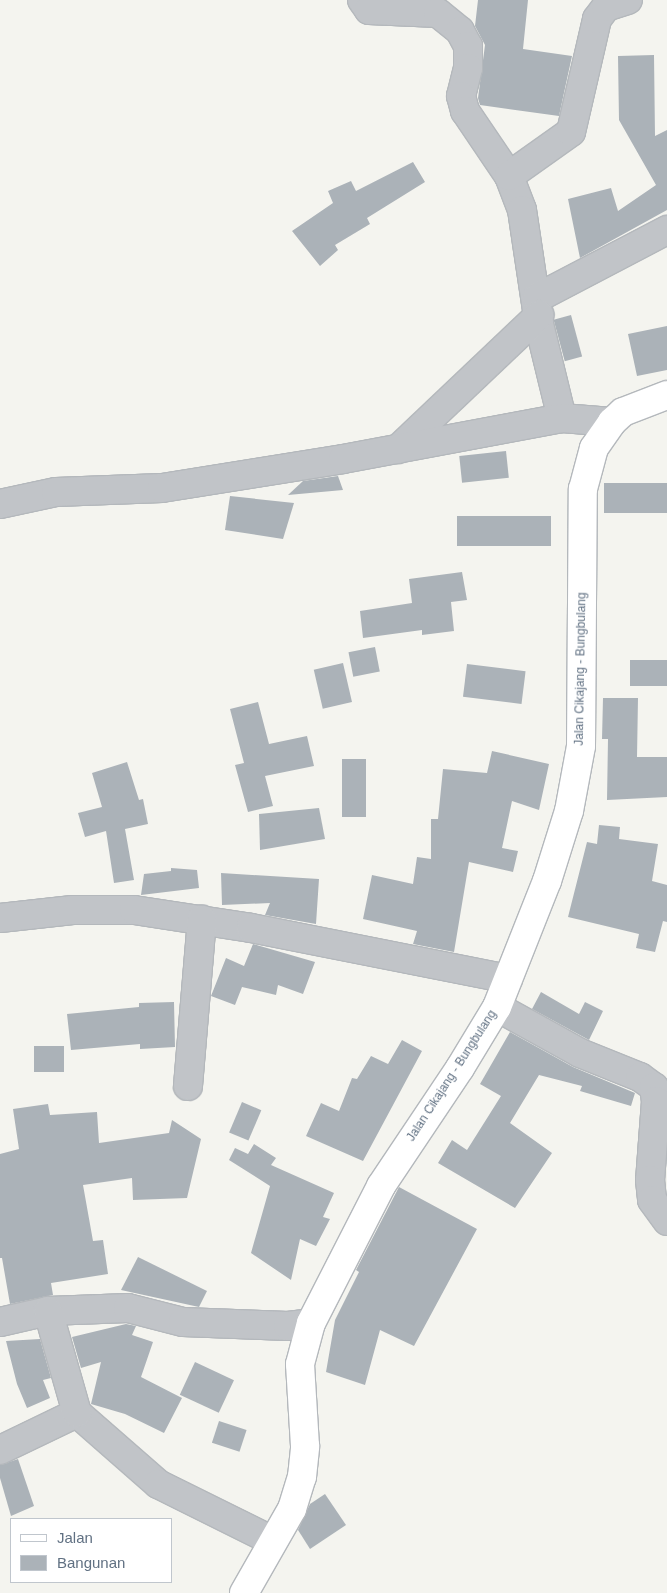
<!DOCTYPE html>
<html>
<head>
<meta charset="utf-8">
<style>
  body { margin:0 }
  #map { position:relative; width:667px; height:1593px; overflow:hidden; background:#f4f4ef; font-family:Helvetica,sans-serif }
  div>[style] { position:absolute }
  .building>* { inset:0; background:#abb2b8; transform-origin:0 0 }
  .roads { filter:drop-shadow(1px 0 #b4b8bc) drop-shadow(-1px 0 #b4b8bc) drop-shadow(0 1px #b4b8bc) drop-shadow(0 -1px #b4b8bc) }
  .minor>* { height:28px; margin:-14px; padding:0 14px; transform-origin:14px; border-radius:14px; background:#c1c4c8 }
  .major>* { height:28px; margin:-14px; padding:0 14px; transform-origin:14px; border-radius:14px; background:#fff }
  span { translate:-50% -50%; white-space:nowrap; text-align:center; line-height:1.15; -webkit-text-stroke:5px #fff; paint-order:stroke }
  .street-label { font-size:12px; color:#617183 }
  .legend { position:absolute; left:10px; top:1518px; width:162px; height:65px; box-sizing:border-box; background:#fff; border:1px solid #c0c6cd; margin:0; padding:6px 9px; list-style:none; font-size:15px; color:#617183 }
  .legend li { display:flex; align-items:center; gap:10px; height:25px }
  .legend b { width:25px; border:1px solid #c0c6cd }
</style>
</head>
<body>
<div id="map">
  <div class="building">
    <i style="clip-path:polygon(478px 0,528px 0,523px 49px,572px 56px,559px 116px,480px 105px,478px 98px,485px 45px,475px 26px)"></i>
    <i style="clip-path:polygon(654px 55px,655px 136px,667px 130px,667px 210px,580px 258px,568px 199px,611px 188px,618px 211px,656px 185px,619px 120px,618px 56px)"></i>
    <i style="clip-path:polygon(413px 162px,425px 182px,367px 218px,370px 224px,335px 245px,338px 250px,320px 266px,292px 231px,333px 203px,328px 191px,351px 181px,356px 191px)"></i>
    <i style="left:571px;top:315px;width:43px;height:18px;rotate:75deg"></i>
    <i style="clip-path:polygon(667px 326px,667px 370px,637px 376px,628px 334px)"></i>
    <i style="left:506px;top:451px;width:27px;height:47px;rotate:84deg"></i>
    <i style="clip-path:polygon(338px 476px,343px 490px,288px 495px,303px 481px)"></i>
    <i style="left:667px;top:483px;width:30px;height:63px;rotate:90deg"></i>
    <i style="clip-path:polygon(230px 496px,294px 503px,283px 539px,225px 530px)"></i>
    <i style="left:551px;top:516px;width:30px;height:94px;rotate:90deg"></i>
    <i style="clip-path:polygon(462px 572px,467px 600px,451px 602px,454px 631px,422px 635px,422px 630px,363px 638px,360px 611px,412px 603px,409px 579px)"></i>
    <i style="left:375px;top:647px;width:25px;height:27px;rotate:79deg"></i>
    <i style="left:667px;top:660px;width:26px;height:37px;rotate:90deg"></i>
    <i style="left:343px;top:663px;width:40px;height:30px;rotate:77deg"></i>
    <i style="left:467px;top:664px;width:59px;height:33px;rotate:7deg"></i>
    <i style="clip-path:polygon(603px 698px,638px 698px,637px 757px,667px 757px,667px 797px,607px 800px,608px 739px,602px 739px)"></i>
    <i style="clip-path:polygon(258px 702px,269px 744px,307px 736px,314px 766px,265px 776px,273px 806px,248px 812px,235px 765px,244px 763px,230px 709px)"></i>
    <i style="clip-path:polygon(492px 751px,549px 764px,539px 810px,512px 801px,502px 848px,518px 851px,513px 872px,469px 862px,454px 952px,413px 944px,417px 931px,363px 919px,372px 875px,413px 884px,417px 857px,431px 859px,431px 819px,438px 819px,443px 769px,487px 773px)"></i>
    <i style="left:342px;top:759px;width:24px;height:58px"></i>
    <i style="clip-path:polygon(127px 762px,139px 800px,143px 799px,148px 824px,125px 829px,134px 880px,114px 883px,106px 831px,85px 837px,78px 813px,102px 807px,92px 773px)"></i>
    <i style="clip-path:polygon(319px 808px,325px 839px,260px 850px,259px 814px)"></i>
    <i style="clip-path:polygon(599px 825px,620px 827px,619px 839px,658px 844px,652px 881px,667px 885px,667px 922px,663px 921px,655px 952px,636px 948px,639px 934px,568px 917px,587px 842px,597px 844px)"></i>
    <i style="clip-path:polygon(171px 868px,197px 870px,199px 888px,141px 895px,144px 874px,171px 871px)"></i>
    <i style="clip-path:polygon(221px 873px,319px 879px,316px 924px,265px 915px,270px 903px,222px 905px)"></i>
    <i style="clip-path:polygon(253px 944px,315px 962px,303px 994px,278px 985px,276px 995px,242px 987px,235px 1005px,211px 996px,226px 958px,244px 966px)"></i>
    <i style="clip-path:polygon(541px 992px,579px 1014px,585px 1002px,603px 1011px,589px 1040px,532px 1009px)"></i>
    <i style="clip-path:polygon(174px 1002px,175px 1047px,140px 1049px,140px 1044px,71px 1050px,67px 1014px,139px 1007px,139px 1003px)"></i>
    <i style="clip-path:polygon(510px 1032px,573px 1067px,635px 1093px,631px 1106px,580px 1091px,582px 1086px,539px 1075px,510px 1123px,552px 1153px,515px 1208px,438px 1163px,452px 1140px,467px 1150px,501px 1096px,480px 1084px)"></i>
    <i style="clip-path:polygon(402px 1040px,422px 1051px,363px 1161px,306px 1136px,321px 1103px,339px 1111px,352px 1078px,357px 1079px,371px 1056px,388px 1064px)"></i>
    <i style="left:34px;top:1046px;width:30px;height:26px"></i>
    <i style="left:242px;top:1102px;width:21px;height:33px;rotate:23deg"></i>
    <i style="clip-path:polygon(48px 1104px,50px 1115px,97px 1112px,99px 1143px,169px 1133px,172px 1120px,201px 1139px,187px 1198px,133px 1200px,132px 1178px,83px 1185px,93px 1241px,103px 1240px,108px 1274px,51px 1283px,53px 1295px,10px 1304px,2px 1258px,0 1258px,0 1154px,19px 1149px,13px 1109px)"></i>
    <i style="clip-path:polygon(254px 1144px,276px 1158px,271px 1165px,334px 1193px,323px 1217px,330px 1219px,316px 1246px,300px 1239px,291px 1280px,251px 1253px,270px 1186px,229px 1160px,235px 1148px,248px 1154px)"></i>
    <i style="clip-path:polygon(399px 1187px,477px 1229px,414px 1346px,380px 1330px,365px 1385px,326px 1372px,335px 1320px,359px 1272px,356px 1270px)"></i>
    <i style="clip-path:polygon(138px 1257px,207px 1291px,199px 1307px,121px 1290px)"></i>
    <i style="clip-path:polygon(126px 1324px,136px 1326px,132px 1335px,153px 1342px,141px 1377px,182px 1398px,164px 1433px,125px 1414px,91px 1404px,101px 1362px,81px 1368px,72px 1337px)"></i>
    <i style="clip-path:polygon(40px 1339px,51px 1378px,43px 1380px,50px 1398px,27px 1408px,17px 1384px,6px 1341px)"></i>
    <i style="left:195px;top:1362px;width:43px;height:36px;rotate:25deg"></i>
    <i style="left:219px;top:1421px;width:29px;height:23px;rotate:18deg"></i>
    <i style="clip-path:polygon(18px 1459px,34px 1506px,11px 1516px,0 1478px,0 1465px)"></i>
    <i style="clip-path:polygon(325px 1494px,346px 1525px,310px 1549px,298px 1530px,310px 1504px)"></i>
  </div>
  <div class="roads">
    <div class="minor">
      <i style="left:362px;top:0;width:12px;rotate:55deg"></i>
      <i style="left:369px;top:10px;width:69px;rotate:2.5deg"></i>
      <i style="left:438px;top:13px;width:28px;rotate:39deg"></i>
      <i style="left:460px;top:31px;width:17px;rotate:62deg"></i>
      <i style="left:468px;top:46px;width:22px;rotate:90deg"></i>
      <i style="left:468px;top:68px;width:29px;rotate:104deg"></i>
      <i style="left:461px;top:96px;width:16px;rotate:75deg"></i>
      <i style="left:465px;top:111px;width:78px;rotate:55.9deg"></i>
      <i style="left:509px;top:176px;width:36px;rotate:69deg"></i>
      <i style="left:522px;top:210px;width:115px;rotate:81.5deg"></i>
      <i style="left:539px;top:324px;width:97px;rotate:76.3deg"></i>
      <i style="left:509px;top:176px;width:76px;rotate:-35.4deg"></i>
      <i style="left:571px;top:132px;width:116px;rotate:-77deg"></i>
      <i style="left:597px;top:19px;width:15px;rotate:-53deg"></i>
      <i style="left:606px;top:7px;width:23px;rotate:-18deg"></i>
      <i style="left:537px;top:298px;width:147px;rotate:-27.6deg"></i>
      <i style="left:398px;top:449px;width:195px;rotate:-43.5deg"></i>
      <i style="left:0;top:504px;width:57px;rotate:-12.1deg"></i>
      <i style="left:56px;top:492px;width:106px;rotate:-2.2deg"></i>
      <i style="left:162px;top:488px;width:183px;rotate:-9.1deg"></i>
      <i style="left:343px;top:459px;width:223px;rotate:-10.6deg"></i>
      <i style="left:562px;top:418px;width:50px;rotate:4.6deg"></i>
      <i style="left:0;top:918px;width:73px;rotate:-6.3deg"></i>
      <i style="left:73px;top:910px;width:61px"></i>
      <i style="left:134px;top:910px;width:118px;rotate:8.7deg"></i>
      <i style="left:251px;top:928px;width:262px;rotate:11.2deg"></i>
      <i style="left:497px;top:1007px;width:95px;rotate:29deg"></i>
      <i style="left:580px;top:1053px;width:65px;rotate:21.8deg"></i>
      <i style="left:640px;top:1077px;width:17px;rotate:36deg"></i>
      <i style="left:654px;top:1087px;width:14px;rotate:82deg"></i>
      <i style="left:656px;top:1101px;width:79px;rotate:94.3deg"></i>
      <i style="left:650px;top:1180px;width:20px;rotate:84deg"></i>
      <i style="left:652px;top:1200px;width:26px;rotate:54deg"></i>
      <i style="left:188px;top:1086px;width:167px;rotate:-85.2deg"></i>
      <i style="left:0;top:1322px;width:49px;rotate:-12.9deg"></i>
      <i style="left:48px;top:1311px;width:80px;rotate:-2.1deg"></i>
      <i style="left:128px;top:1308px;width:57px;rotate:14.3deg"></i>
      <i style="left:183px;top:1322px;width:105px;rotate:2.2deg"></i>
      <i style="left:288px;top:1326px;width:23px;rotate:-7deg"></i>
      <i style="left:77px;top:1413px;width:108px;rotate:41.2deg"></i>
      <i style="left:158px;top:1484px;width:128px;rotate:26.4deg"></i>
      <i style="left:0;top:1450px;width:85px;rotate:-25.7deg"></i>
      <i style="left:77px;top:1413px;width:106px;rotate:-105.9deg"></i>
    </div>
    <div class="major">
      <i style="left:244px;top:1593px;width:97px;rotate:-60.3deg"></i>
      <i style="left:292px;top:1509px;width:34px;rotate:-73deg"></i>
      <i style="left:302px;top:1477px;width:31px;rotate:-84deg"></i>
      <i style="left:305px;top:1446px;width:82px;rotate:-93.5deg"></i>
      <i style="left:300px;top:1364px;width:42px;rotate:-75deg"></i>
      <i style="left:311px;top:1323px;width:154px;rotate:-62.9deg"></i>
      <i style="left:381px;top:1186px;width:142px;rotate:-56.2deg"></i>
      <i style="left:460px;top:1068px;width:71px;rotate:-58.8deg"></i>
      <i style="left:497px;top:1007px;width:136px;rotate:-68.4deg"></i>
      <i style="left:547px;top:881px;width:73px;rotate:-72.6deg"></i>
      <i style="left:569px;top:811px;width:66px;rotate:-79.5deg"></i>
      <i style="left:581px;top:746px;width:257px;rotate:-89.6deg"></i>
      <i style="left:583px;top:489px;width:42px;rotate:-75deg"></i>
      <i style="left:594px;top:448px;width:32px;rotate:-55deg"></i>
      <i style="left:612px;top:422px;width:15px;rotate:-42deg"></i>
      <i style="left:623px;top:412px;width:47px;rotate:-21.1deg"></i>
    </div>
  </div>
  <div class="street-label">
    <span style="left:581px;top:669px;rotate:-89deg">Jalan Cikajang - Bungbulang</span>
    <span style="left:452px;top:1076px;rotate:-57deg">Jalan Cikajang - Bungbulang</span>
  </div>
  <ul class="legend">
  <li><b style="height:6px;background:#fff"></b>Jalan</li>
  <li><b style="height:14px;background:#abb2b8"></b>Bangunan</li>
  </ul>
</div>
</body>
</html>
